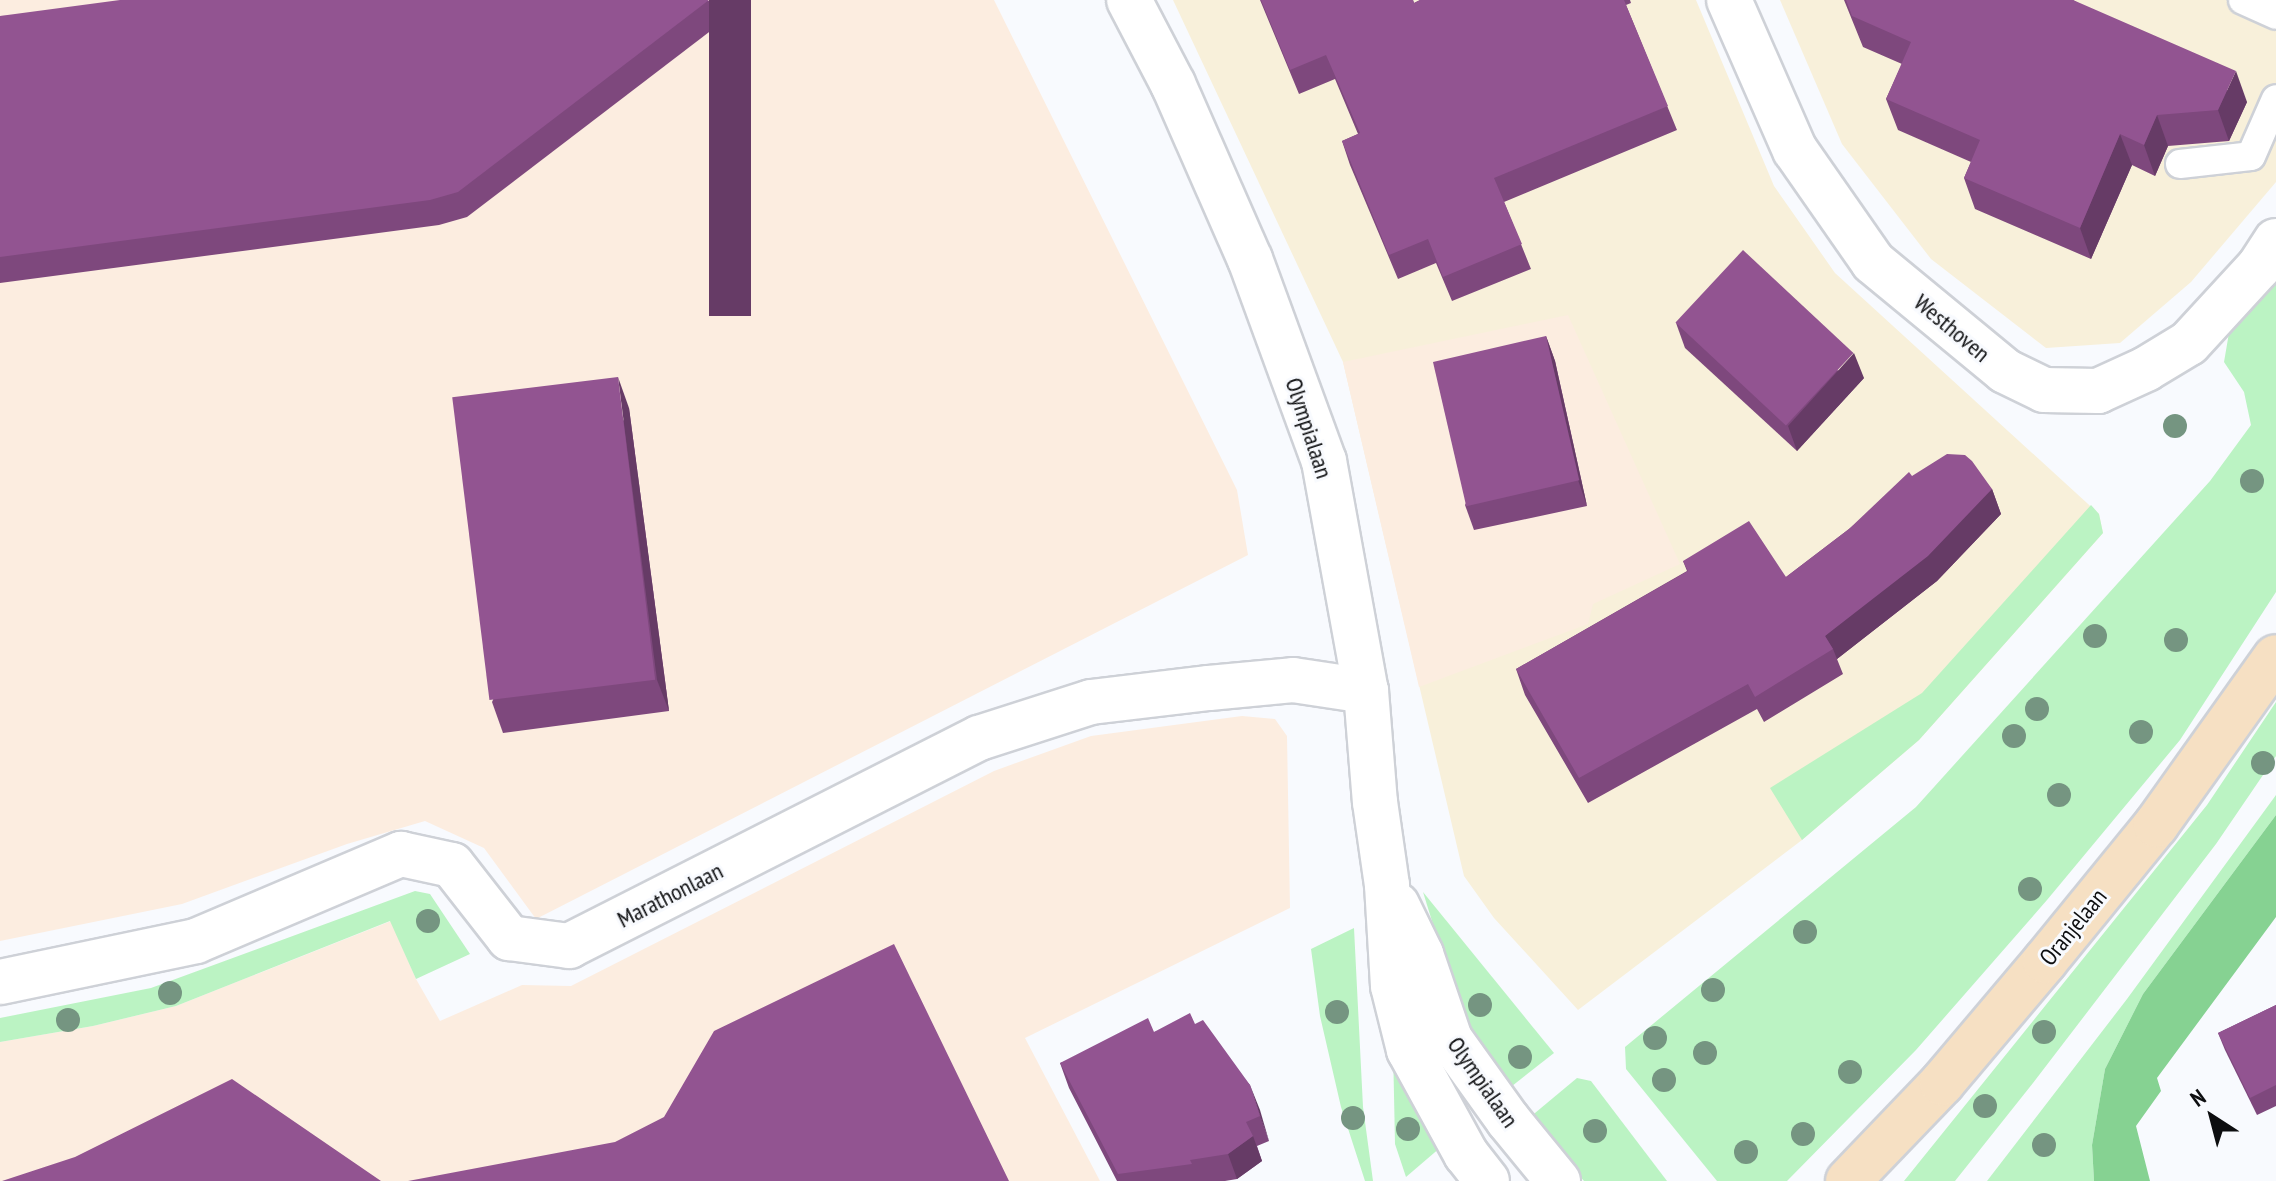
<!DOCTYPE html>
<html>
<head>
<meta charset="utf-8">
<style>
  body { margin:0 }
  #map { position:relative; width:2276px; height:1181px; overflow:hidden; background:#f8fafe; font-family:"PT Sans Narrow",sans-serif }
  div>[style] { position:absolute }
  .commercial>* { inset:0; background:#f8f0da }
  .education>* { inset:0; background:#fcede0 }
  .green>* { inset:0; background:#bbf3c3 }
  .forest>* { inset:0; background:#86d292 }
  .roads { filter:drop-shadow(2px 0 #ced1d7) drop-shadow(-2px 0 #ced1d7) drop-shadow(0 2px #ced1d7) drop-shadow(0 -2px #ced1d7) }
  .lane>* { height:28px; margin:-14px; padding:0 14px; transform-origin:14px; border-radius:14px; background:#fff }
  .street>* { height:44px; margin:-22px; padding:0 22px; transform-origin:22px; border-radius:22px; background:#fff }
  .secondary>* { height:44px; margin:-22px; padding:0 22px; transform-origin:22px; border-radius:22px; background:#f6e0c3 }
  .trees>* { width:24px; height:24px; margin:-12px; border-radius:50%; background:#759581 }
  .wall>* { inset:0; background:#7e487d }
  .shaded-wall>* { inset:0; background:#663b66; transform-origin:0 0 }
  .building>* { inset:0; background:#925491; transform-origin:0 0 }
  span { translate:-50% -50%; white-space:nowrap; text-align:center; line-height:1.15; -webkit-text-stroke:6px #f8fafe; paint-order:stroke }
  .street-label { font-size:24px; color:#0d0e10 }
  .north { position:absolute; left:2172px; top:1077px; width:80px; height:80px; -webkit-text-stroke:6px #f8fafe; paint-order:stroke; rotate:324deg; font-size:22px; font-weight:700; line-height:32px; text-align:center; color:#0d0e10 }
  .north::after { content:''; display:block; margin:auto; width:28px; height:36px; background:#0d0e10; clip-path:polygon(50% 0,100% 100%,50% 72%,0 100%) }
</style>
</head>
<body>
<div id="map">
  <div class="commercial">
    <i style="clip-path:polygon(1173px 0,1696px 0,1774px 186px,1835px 273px,2099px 514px,2103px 533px,1919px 740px,1802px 840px,1578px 1010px,1494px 918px,1464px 876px,1343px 362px)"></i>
    <i style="clip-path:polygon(1780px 0,2276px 0,2276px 182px,2191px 282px,2120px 343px,2046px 348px,1931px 259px,1842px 144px)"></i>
  </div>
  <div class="education">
    <i style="clip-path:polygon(0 0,994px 0,1237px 490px,1248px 555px,536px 919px,484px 848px,425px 821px,347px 844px,182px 904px,0 941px)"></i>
    <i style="clip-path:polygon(1568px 315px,1680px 564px,1593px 604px,1588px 624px,1419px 687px,1343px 362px)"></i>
    <i style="clip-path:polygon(1242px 716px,1275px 719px,1287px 736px,1290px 908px,1025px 1038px,1100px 1181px,0 1181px,0 1042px,93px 1026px,176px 1006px,391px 921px,416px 979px,440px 1021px,522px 985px,571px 986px,994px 771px,1091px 736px)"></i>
  </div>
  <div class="green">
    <i style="clip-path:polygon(2276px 275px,2276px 592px,2180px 740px,2047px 900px,1916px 1050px,1787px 1181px,1717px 1181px,1626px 1069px,1625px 1047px,1916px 807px,2210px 481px,2251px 425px,2244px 392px,2224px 362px,2230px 327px)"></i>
    <i style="clip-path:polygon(2091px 505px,2099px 514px,2103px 533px,1919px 740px,1802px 840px,1770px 788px,1922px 693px)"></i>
    <i style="clip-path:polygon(2276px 702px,2276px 756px,2216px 844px,2033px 1083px,1955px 1181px,1904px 1181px,2207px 805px)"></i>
    <i style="clip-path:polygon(2276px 795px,2276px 815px,2143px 994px,2105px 1069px,2092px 1145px,2094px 1181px,1987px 1181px,2127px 999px)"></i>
    <i style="clip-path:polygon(415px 891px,430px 894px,470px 954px,416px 979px,390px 921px,176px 1006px,93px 1026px,0 1042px,0 1018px,151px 988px)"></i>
    <i style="clip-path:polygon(1423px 892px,1554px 1053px,1507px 1090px,1462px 1018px)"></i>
    <i style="clip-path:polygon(1354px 928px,1363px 1107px,1373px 1181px,1365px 1181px,1341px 1107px,1320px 1016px,1311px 949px)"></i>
    <i style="clip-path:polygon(1393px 1046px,1441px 1147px,1406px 1177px,1395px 1144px)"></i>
    <i style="clip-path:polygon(1577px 1078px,1591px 1081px,1667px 1181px,1584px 1181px,1529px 1118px)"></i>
  </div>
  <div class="forest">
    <i style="clip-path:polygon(2276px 815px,2276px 917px,2157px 1078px,2161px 1091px,2136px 1126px,2150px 1181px,2094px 1181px,2092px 1145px,2105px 1069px,2143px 994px)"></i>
  </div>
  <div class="roads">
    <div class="lane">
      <i style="left:2243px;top:0;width:36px;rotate:24deg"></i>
      <i style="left:2180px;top:164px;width:71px;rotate:-6.4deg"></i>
      <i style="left:2251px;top:156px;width:62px;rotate:-66.3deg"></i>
    </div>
    <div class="street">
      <i style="left:1129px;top:0;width:95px;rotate:62.4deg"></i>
      <i style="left:1173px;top:84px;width:191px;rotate:66.3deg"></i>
      <i style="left:1250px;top:259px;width:215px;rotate:69.9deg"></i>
      <i style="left:1324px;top:461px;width:234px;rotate:79.7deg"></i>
      <i style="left:1366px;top:691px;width:111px;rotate:85.4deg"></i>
      <i style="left:1375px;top:802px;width:84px;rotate:81.8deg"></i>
      <i style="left:1387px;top:885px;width:101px;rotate:86.6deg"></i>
      <i style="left:1393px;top:986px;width:66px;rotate:76deg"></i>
      <i style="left:1409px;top:1050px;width:119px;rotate:61.3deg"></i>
      <i style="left:1466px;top:1154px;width:34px;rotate:52deg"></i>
      <i style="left:1729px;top:0;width:164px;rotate:66.3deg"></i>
      <i style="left:1795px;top:150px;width:136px;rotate:55.1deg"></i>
      <i style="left:1873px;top:262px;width:171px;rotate:39.5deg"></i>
      <i style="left:2005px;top:371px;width:43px;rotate:26deg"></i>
      <i style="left:2044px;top:390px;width:54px;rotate:1.1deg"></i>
      <i style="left:2098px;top:391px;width:53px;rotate:-24.6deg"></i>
      <i style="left:2146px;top:369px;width:50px;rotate:-31.2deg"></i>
      <i style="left:2189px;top:343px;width:103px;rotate:-47.4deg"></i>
      <i style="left:2259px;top:267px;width:31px;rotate:-57deg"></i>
      <i style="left:1397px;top:905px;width:55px;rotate:63.9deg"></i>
      <i style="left:1421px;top:954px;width:90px;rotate:71.2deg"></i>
      <i style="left:1450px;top:1039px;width:100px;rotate:54.4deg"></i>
      <i style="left:1508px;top:1120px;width:79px;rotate:50.7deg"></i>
      <i style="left:0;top:982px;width:200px;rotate:-11.8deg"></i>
      <i style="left:196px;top:941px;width:223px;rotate:-23deg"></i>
      <i style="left:401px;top:854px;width:52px;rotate:12.2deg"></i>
      <i style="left:452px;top:865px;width:93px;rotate:52deg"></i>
      <i style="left:509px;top:938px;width:61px;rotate:7.6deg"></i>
      <i style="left:569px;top:946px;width:460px;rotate:-26.9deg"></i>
      <i style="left:979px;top:738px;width:118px;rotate:-17.8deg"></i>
      <i style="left:1091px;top:702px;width:119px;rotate:-6.8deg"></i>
      <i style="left:1209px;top:688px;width:84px;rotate:-5.4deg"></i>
      <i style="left:1293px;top:680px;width:74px;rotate:8.6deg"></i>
    </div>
    <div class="secondary">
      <i style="left:1848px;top:1181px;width:136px;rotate:-46.2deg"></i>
      <i style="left:1942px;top:1083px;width:160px;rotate:-49.8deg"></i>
      <i style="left:2045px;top:961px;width:176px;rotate:-50.8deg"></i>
      <i style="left:2156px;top:825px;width:206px;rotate:-54.5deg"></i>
    </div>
  </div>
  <div class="trees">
    <i style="left:2175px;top:426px"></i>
    <i style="left:2252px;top:481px"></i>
    <i style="left:2095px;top:636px"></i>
    <i style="left:2176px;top:640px"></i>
    <i style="left:2037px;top:709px"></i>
    <i style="left:2141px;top:732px"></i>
    <i style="left:2014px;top:736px"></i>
    <i style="left:2263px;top:763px"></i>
    <i style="left:2059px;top:795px"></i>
    <i style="left:2030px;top:889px"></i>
    <i style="left:428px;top:921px"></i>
    <i style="left:1805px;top:932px"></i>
    <i style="left:1713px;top:990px"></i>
    <i style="left:170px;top:993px"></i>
    <i style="left:1480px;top:1005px"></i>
    <i style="left:1337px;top:1012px"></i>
    <i style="left:68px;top:1020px"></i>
    <i style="left:2044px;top:1032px"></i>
    <i style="left:1655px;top:1038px"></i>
    <i style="left:1705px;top:1053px"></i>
    <i style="left:1520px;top:1057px"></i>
    <i style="left:1850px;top:1072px"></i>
    <i style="left:1664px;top:1080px"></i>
    <i style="left:1985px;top:1106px"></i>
    <i style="left:1353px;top:1118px"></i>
    <i style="left:1408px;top:1129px"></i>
    <i style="left:1595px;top:1131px"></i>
    <i style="left:1803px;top:1134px"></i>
    <i style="left:2044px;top:1145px"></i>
    <i style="left:1746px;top:1152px"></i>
  </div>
  <div class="wall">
    <i style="clip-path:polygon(751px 0,467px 217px,439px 225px,0 283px,0 16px)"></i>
    <i style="clip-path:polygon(1260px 0,1413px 0,1414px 3px,1420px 0,1630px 0,1631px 3px,1626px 5px,1677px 130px,1504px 202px,1531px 269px,1452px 301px,1436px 263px,1398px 279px,1350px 165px,1342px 141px,1358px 134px,1335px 79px,1299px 94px)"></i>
    <i style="clip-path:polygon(1844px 0,2073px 0,2247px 102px,2229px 141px,2168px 146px,2155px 176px,2132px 165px,2091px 259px,1975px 209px,1964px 178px,1971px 162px,1898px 130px,1886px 99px,1902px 64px,1863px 47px)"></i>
    <i style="clip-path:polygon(1676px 323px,1864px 378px,1797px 451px,1685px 348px)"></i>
    <i style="clip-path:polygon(1546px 336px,1555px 361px,1587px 506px,1474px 530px,1465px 505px)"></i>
    <i style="clip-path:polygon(629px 408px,669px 711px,503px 733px,492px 702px)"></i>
    <i style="clip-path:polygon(1912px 476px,1992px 489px,2001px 514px,1937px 581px,1837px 659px,1843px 674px,1764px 722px,1757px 709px,1588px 803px,1525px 695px,1516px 669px,1687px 571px,1683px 561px,1786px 577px,1849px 529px)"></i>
    <i style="clip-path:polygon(2276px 1005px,2276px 1106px,2257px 1115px,2225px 1050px,2218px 1033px)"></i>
    <i style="clip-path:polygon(1195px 1024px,1250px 1085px,1269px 1141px,1257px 1146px,1262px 1161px,1237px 1179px,1225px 1181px,1117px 1181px,1069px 1088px,1060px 1063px,1154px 1032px)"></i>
  </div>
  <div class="shaded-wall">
    <i style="left:709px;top:0;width:42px;height:316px"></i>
    <i style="clip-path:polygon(2236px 71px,2247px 102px,2229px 141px,2218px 110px)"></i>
    <i style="clip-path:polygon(2157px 115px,2168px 146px,2155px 176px,2144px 145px)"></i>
    <i style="clip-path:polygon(2120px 134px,2132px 165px,2091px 259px,2080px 228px)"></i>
    <i style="clip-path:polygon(1546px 336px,1555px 361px,1587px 506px,1578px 480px)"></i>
    <i style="clip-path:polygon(1854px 353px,1864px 378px,1797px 451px,1788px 426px)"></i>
    <i style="clip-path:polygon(618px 377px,629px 408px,669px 711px,657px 680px)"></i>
    <i style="clip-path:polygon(1992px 489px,2001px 514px,1937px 581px,1837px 659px,1833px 649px,1825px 636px)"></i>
    <i style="clip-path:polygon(1250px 1085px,1260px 1110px,1269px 1141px,1260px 1116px)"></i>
    <i style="clip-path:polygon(1253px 1136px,1262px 1161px,1237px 1179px,1228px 1154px)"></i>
  </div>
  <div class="building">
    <i style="clip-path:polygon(120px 0,709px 0,458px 192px,430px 200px,0 257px,0 16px)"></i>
    <i style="clip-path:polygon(1261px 0,1413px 0,1414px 3px,1420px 0,1624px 0,1668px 106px,1494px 178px,1522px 244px,1443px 277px,1428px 239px,1389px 255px,1342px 141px,1360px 133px,1326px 55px,1290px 70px)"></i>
    <i style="clip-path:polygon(1846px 0,2073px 0,2236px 71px,2218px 110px,2157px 115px,2144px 145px,2120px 134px,2080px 228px,1964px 178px,1980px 140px,1886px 99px,1911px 42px,1852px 16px)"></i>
    <i style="left:1743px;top:250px;width:151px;height:99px;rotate:43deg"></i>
    <i style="left:1546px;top:336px;width:148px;height:116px;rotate:77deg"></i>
    <i style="left:618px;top:377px;width:305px;height:167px;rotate:83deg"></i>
    <i style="clip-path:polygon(1947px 454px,1965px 455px,1972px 461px,1992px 489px,1928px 556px,1825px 636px,1833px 649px,1755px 697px,1748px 684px,1579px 778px,1516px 669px,1688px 571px,1683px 561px,1749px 521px,1786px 577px,1849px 529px,1909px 472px,1912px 476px)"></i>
    <i style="clip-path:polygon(894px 944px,1009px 1181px,408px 1181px,615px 1142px,664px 1117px,714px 1031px)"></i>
    <i style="clip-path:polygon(2276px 1005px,2276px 1085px,2250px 1098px,2218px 1033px)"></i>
    <i style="clip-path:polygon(1190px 1013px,1195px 1024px,1203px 1020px,1250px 1085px,1260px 1116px,1246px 1122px,1253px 1136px,1228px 1154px,1190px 1160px,1192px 1164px,1118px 1174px,1060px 1063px,1148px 1018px,1154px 1032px)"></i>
    <i style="clip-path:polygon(232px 1079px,381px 1181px,2px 1181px,75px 1157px)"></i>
  </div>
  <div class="street-label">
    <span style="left:1952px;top:328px;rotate:40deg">Westhoven</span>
    <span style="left:1309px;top:428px;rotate:72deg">Olympialaan</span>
    <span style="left:670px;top:895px;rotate:-27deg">Marathonlaan</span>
    <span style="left:2073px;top:927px;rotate:-51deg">Oranjelaan</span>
    <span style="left:1483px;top:1082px;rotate:55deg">Olympialaan</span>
  </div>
  <div class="north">N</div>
</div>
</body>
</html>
